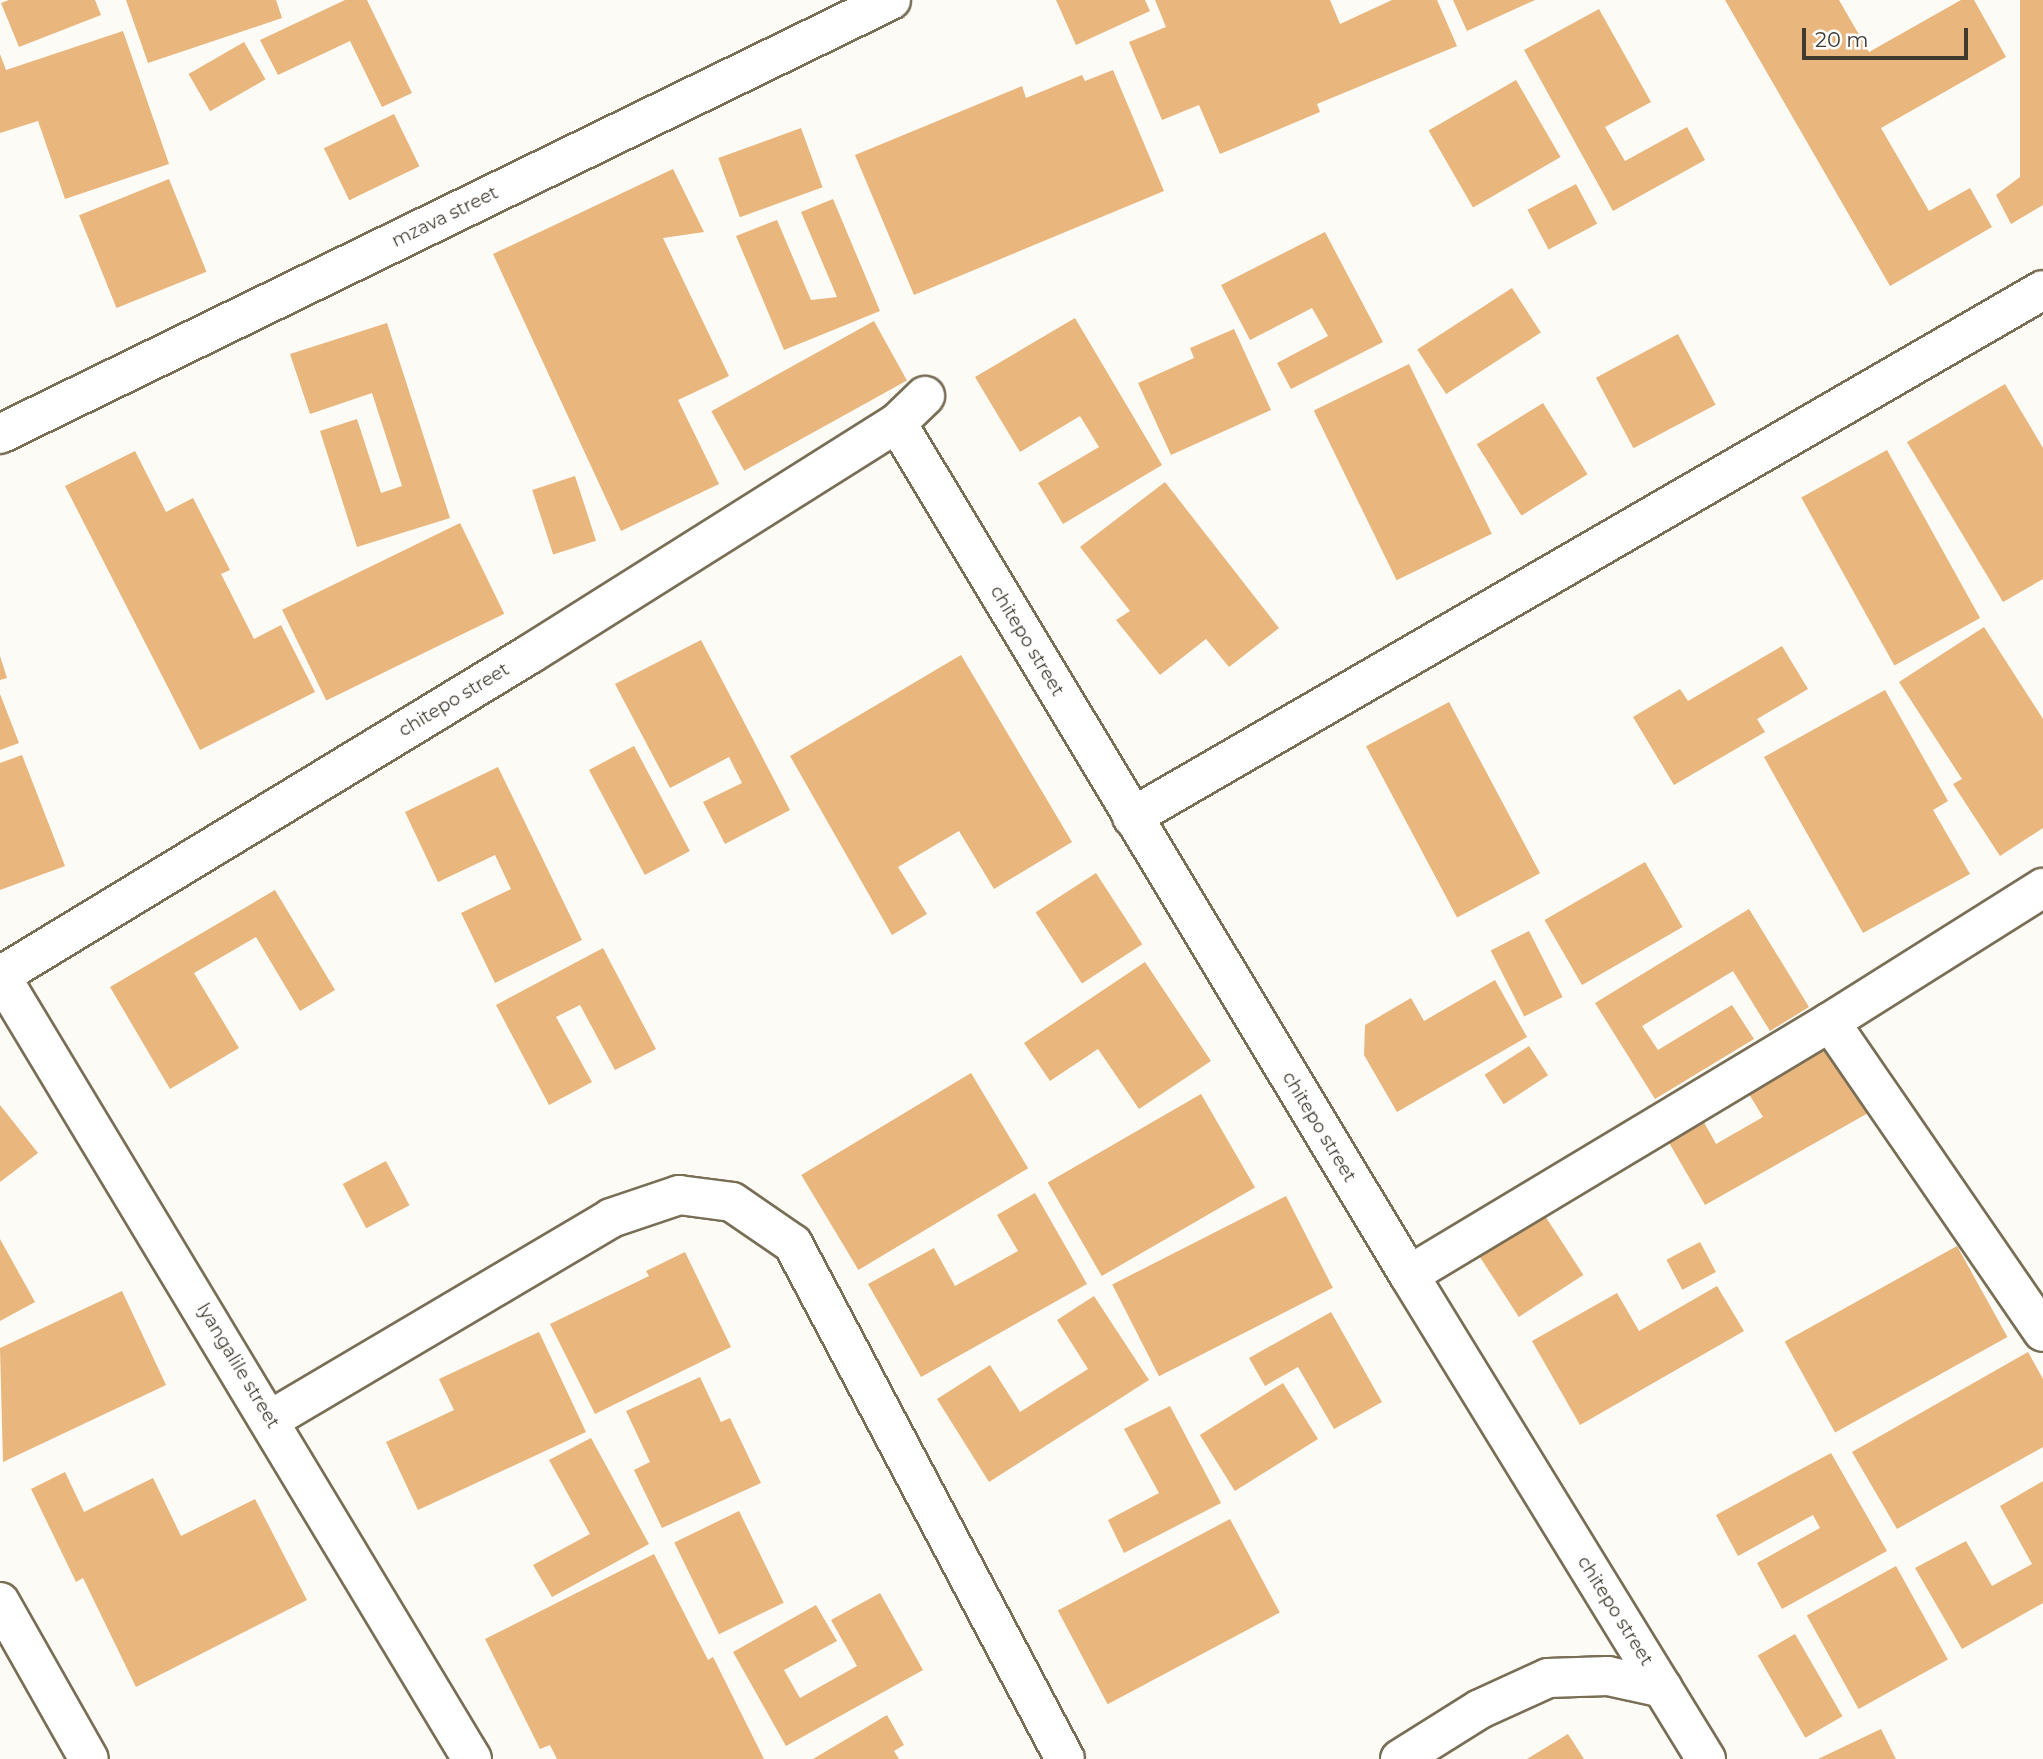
<!DOCTYPE html>
<html>
<head>
<meta charset="utf-8">
<style>
  body { margin:0 }
  #map { position:relative; width:2043px; height:1759px; overflow:hidden; background:#fdfbf5; font-family:Montserrat,sans-serif }
  div>[style] { position:absolute }
  .building>* { inset:0; background:#e9b67d; transform-origin:0 0 }
  .roads { filter:drop-shadow(2px 0 #796e56) drop-shadow(-2px 0 #796e56) drop-shadow(0 2px #796e56) drop-shadow(0 -2px #796e56) }
  .street>* { height:38px; margin:-19px; padding:0 19px; transform-origin:19px; border-radius:19px; background:#fff }
  span { translate:-50% -50%; white-space:nowrap; text-align:center; line-height:1.15; -webkit-text-stroke:5px #fff; paint-order:stroke }
  .street-label { font-size:18px; color:#403b30 }
  .scale { position:absolute; left:1802px; top:28px; width:166px; height:32px; box-sizing:border-box; border:4px solid #403b30; border-top:0; padding-left:9px; font-size:21px; line-height:24px; white-space:nowrap; color:#403b30; -webkit-text-stroke:5px #fff; paint-order:stroke }
</style>
</head>
<body>
<div id="map">
  <div class="building">
    <i style="clip-path:polygon(9px 0,95px 0,101px 15px,19px 47px,1px 3px)"></i>
    <i style="clip-path:polygon(126px 0,276px 0,282px 18px,148px 63px)"></i>
    <i style="clip-path:polygon(345px 0,367px 0,412px 93px,382px 107px,350px 41px,278px 75px,260px 40px)"></i>
    <i style="clip-path:polygon(1056px 0,1145px 0,1150px 11px,1076px 45px)"></i>
    <i style="clip-path:polygon(1155px 0,1330px 0,1340px 24px,1392px 0,1437px 0,1457px 46px,1317px 104px,1320px 112px,1220px 154px,1199px 105px,1162px 120px,1129px 42px,1166px 27px)"></i>
    <i style="clip-path:polygon(1453px 0,1535px 0,1467px 31px)"></i>
    <i style="clip-path:polygon(1725px 0,1839px 0,1869px 52px,1961px 0,1974px 0,2006px 57px,1881px 128px,1929px 211px,1970px 188px,1992px 227px,1890px 286px)"></i>
    <i style="clip-path:polygon(2020px 0,2043px 0,2043px 205px,2011px 224px,1996px 195px,2020px 177px)"></i>
    <i style="clip-path:polygon(1599px 9px,1651px 102px,1605px 127px,1625px 161px,1687px 127px,1705px 160px,1613px 211px,1524px 50px)"></i>
    <i style="clip-path:polygon(123px 31px,169px 164px,65px 199px,38px 121px,0 133px,0 54px,6px 70px)"></i>
    <i style="left:244px;top:42px;width:43px;height:64px;rotate:60deg"></i>
    <i style="clip-path:polygon(1113px 70px,1164px 191px,914px 295px,855px 155px,1022px 86px,1026px 98px,1082px 75px,1085px 81px)"></i>
    <i style="left:1516px;top:80px;width:89px;height:101px;rotate:60deg"></i>
    <i style="left:394px;top:114px;width:58px;height:78px;rotate:64deg"></i>
    <i style="left:801px;top:128px;width:63px;height:88px;rotate:70deg"></i>
    <i style="clip-path:polygon(673px 169px,704px 232px,663px 238px,729px 376px,678px 400px,719px 484px,621px 531px,493px 254px)"></i>
    <i style="left:169px;top:179px;width:100px;height:97px;rotate:68deg"></i>
    <i style="left:1576px;top:184px;width:45px;height:55px;rotate:62deg"></i>
    <i style="clip-path:polygon(833px 199px,880px 311px,784px 350px,736px 236px,777px 220px,811px 300px,837px 297px,801px 212px)"></i>
    <i style="clip-path:polygon(1325px 232px,1383px 342px,1291px 389px,1277px 363px,1328px 336px,1312px 308px,1250px 340px,1221px 285px)"></i>
    <i style="left:1512px;top:288px;width:53px;height:113px;rotate:57deg"></i>
    <i style="clip-path:polygon(1075px 318px,1162px 465px,1063px 524px,1038px 483px,1099px 447px,1080px 416px,1020px 452px,975px 377px)"></i>
    <i style="left:874px;top:321px;width:68px;height:186px;rotate:61deg"></i>
    <i style="clip-path:polygon(387px 323px,450px 518px,357px 547px,320px 431px,357px 419px,381px 493px,402px 486px,372px 393px,310px 414px,290px 354px)"></i>
    <i style="clip-path:polygon(1234px 329px,1271px 410px,1171px 455px,1138px 383px,1194px 358px,1190px 348px)"></i>
    <i style="left:1678px;top:334px;width:80px;height:93px;rotate:62deg"></i>
    <i style="left:1409px;top:364px;width:189px;height:106px;rotate:64deg"></i>
    <i style="clip-path:polygon(2005px 384px,2043px 448px,2043px 579px,2003px 602px,1907px 442px)"></i>
    <i style="left:1543px;top:403px;width:84px;height:78px;rotate:58deg"></i>
    <i style="left:1887px;top:450px;width:192px;height:98px;rotate:61deg"></i>
    <i style="clip-path:polygon(135px 451px,166px 512px,193px 498px,230px 570px,221px 574px,254px 639px,281px 625px,315px 692px,200px 750px,65px 486px)"></i>
    <i style="left:575px;top:476px;width:68px;height:45px;rotate:72deg"></i>
    <i style="clip-path:polygon(1165px 482px,1279px 628px,1229px 667px,1206px 639px,1160px 675px,1116px 620px,1130px 611px,1080px 547px)"></i>
    <i style="left:460px;top:523px;width:101px;height:198px;rotate:64deg"></i>
    <i style="clip-path:polygon(1984px 627px,2043px 719px,2043px 828px,2000px 856px,1953px 784px,1962px 779px,1899px 682px)"></i>
    <i style="clip-path:polygon(701px 640px,790px 810px,725px 844px,703px 802px,742px 783px,729px 757px,670px 788px,615px 684px)"></i>
    <i style="clip-path:polygon(1782px 646px,1808px 689px,1757px 719px,1765px 732px,1674px 785px,1633px 717px,1680px 689px,1688px 701px)"></i>
    <i style="clip-path:polygon(961px 655px,1072px 842px,994px 889px,959px 831px,898px 867px,927px 914px,892px 935px,790px 756px)"></i>
    <i style="clip-path:polygon(0 656px,7px 678px,0 680px)"></i>
    <i style="clip-path:polygon(1885px 690px,1948px 801px,1933px 810px,1970px 874px,1863px 933px,1764px 757px)"></i>
    <i style="clip-path:polygon(0 694px,19px 743px,0 750px)"></i>
    <i style="left:1449px;top:702px;width:194px;height:94px;rotate:62deg"></i>
    <i style="left:634px;top:746px;width:119px;height:51px;rotate:62deg"></i>
    <i style="clip-path:polygon(22px 755px,65px 866px,0 890px,0 763px)"></i>
    <i style="clip-path:polygon(498px 767px,582px 940px,495px 983px,461px 913px,511px 889px,495px 855px,438px 882px,405px 812px)"></i>
    <i style="left:1645px;top:862px;width:75px;height:116px;rotate:60deg"></i>
    <i style="left:1096px;top:873px;width:85px;height:72px;rotate:57deg"></i>
    <i style="clip-path:polygon(275px 890px,335px 990px,300px 1011px,256px 937px,194px 973px,239px 1048px,170px 1089px,110px 987px)"></i>
    <i style="clip-path:polygon(1749px 909px,1809px 1007px,1770px 1031px,1733px 971px,1642px 1026px,1658px 1050px,1732px 1005px,1754px 1039px,1655px 1099px,1595px 1003px)"></i>
    <i style="left:1529px;top:931px;width:74px;height:43px;rotate:63deg"></i>
    <i style="clip-path:polygon(603px 948px,656px 1049px,615px 1070px,580px 1005px,556px 1017px,592px 1082px,549px 1105px,496px 1005px)"></i>
    <i style="clip-path:polygon(1145px 962px,1211px 1061px,1139px 1109px,1098px 1049px,1050px 1081px,1024px 1043px)"></i>
    <i style="clip-path:polygon(1495px 980px,1527px 1037px,1397px 1112px,1364px 1055px,1365px 1025px,1411px 998px,1424px 1021px)"></i>
    <i style="clip-path:polygon(1825px 1034px,1870px 1112px,1705px 1205px,1664px 1134px,1700px 1115px,1716px 1144px,1763px 1117px,1741px 1081px)"></i>
    <i style="left:1529px;top:1046px;width:35px;height:53px;rotate:57deg"></i>
    <i style="left:971px;top:1073px;width:111px;height:198px;rotate:59deg"></i>
    <i style="left:1201px;top:1094px;width:108px;height:177px;rotate:60deg"></i>
    <i style="clip-path:polygon(0 1105px,38px 1153px,0 1182px)"></i>
    <i style="left:386px;top:1161px;width:50px;height:49px;rotate:62deg"></i>
    <i style="clip-path:polygon(1035px 1193px,1087px 1284px,921px 1377px,868px 1284px,934px 1248px,955px 1286px,1018px 1251px,997px 1215px)"></i>
    <i style="left:1286px;top:1196px;width:103px;height:195px;rotate:63deg"></i>
    <i style="left:1536px;top:1202px;width:87px;height:77px;rotate:57deg"></i>
    <i style="clip-path:polygon(0 1239px,35px 1302px,0 1321px)"></i>
    <i style="left:1700px;top:1242px;width:34px;height:38px;rotate:62deg"></i>
    <i style="left:1957px;top:1246px;width:104px;height:197px;rotate:61deg"></i>
    <i style="clip-path:polygon(685px 1252px,731px 1347px,595px 1414px,550px 1324px,649px 1276px,646px 1271px)"></i>
    <i style="clip-path:polygon(1717px 1286px,1744px 1331px,1580px 1425px,1532px 1341px,1617px 1293px,1639px 1331px)"></i>
    <i style="clip-path:polygon(122px 1291px,166px 1385px,3px 1462px,0 1348px)"></i>
    <i style="clip-path:polygon(1094px 1296px,1149px 1380px,989px 1482px,937px 1399px,990px 1365px,1020px 1412px,1088px 1369px,1057px 1320px)"></i>
    <i style="clip-path:polygon(1331px 1312px,1382px 1402px,1334px 1429px,1298px 1367px,1265px 1386px,1249px 1358px)"></i>
    <i style="clip-path:polygon(539px 1332px,586px 1432px,418px 1510px,386px 1442px,454px 1410px,439px 1379px)"></i>
    <i style="clip-path:polygon(2028px 1352px,2043px 1379px,2043px 1447px,1897px 1529px,1852px 1452px)"></i>
    <i style="clip-path:polygon(700px 1377px,721px 1422px,730px 1418px,761px 1483px,662px 1528px,634px 1470px,650px 1462px,626px 1411px)"></i>
    <i style="left:1283px;top:1383px;width:66px;height:98px;rotate:58deg"></i>
    <i style="clip-path:polygon(1170px 1406px,1221px 1503px,1124px 1553px,1108px 1520px,1159px 1493px,1124px 1429px)"></i>
    <i style="clip-path:polygon(591px 1438px,649px 1544px,552px 1597px,533px 1565px,590px 1534px,549px 1460px)"></i>
    <i style="clip-path:polygon(1831px 1453px,1887px 1551px,1782px 1609px,1757px 1563px,1820px 1528px,1813px 1515px,1738px 1556px,1716px 1515px)"></i>
    <i style="clip-path:polygon(65px 1472px,84px 1512px,153px 1478px,181px 1536px,255px 1499px,307px 1600px,136px 1687px,83px 1578px,76px 1582px,31px 1489px)"></i>
    <i style="clip-path:polygon(2043px 1481px,2043px 1603px,1962px 1649px,1915px 1568px,1966px 1541px,1992px 1586px,2032px 1564px,2000px 1506px)"></i>
    <i style="left:739px;top:1511px;width:102px;height:72px;rotate:64deg"></i>
    <i style="left:1230px;top:1519px;width:106px;height:195px;rotate:62deg"></i>
    <i style="clip-path:polygon(654px 1554px,708px 1660px,713px 1657px,764px 1759px,557px 1759px,550px 1745px,540px 1749px,485px 1639px)"></i>
    <i style="left:1896px;top:1566px;width:107px;height:102px;rotate:61deg"></i>
    <i style="clip-path:polygon(880px 1593px,923px 1670px,786px 1746px,733px 1652px,816px 1605px,837px 1641px,784px 1670px,800px 1698px,857px 1666px,831px 1620px)"></i>
    <i style="left:1795px;top:1634px;width:95px;height:43px;rotate:60deg"></i>
    <i style="clip-path:polygon(887px 1715px,904px 1745px,894px 1751px,899px 1759px,813px 1759px)"></i>
    <i style="clip-path:polygon(1881px 1729px,1896px 1759px,1818px 1759px)"></i>
    <i style="clip-path:polygon(1568px 1734px,1584px 1759px,1527px 1759px)"></i>
  </div>
  <div class="roads">
    <div class="street">
      <i style="left:897px;top:423px;width:39px;rotate:-44deg"></i>
      <i style="left:0;top:434px;width:991px;rotate:-25.97deg"></i>
      <i style="left:1132px;top:817px;width:1052px;rotate:-30.05deg"></i>
      <i style="left:0;top:975px;width:915px;rotate:58.95deg"></i>
      <i style="left:0;top:976px;width:620px;rotate:-31.28deg"></i>
      <i style="left:530px;top:654px;width:434px;rotate:-32.2deg"></i>
      <i style="left:897px;top:423px;width:994px;rotate:59deg"></i>
      <i style="left:1409px;top:1275px;width:568px;rotate:58.47deg"></i>
      <i style="left:1830px;top:1022px;width:376px;rotate:55.5deg"></i>
      <i style="left:1409px;top:1275px;width:491px;rotate:-31deg"></i>
      <i style="left:1830px;top:1022px;width:252px;rotate:-32.2deg"></i>
      <i style="left:270px;top:1420px;width:396px;rotate:-30.6deg"></i>
      <i style="left:611px;top:1218px;width:72px;rotate:-18.7deg"></i>
      <i style="left:679px;top:1195px;width:53px;rotate:7.5deg"></i>
      <i style="left:732px;top:1202px;width:74px;rotate:34.5deg"></i>
      <i style="left:793px;top:1244px;width:582px;rotate:62.16deg"></i>
      <i style="left:0;top:1602px;width:180px;rotate:60.5deg"></i>
      <i style="left:1400px;top:1759px;width:94px;rotate:-32deg"></i>
      <i style="left:1480px;top:1709px;width:75px;rotate:-24.5deg"></i>
      <i style="left:1548px;top:1678px;width:60px;rotate:-1.9deg"></i>
      <i style="left:1608px;top:1676px;width:56px;rotate:12.3deg"></i>
    </div>
  </div>
  <div class="street-label">
    <span style="left:445px;top:217px;rotate:-26deg">mzava street</span>
    <span style="left:1027px;top:641px;rotate:59deg">chitepo street</span>
    <span style="left:454px;top:700px;rotate:-31deg">chitepo street</span>
    <span style="left:1319px;top:1127px;rotate:59deg">chitepo street</span>
    <span style="left:238px;top:1366px;rotate:59deg">lyangalile street</span>
    <span style="left:1615px;top:1611px;rotate:58deg">chitepo street</span>
  </div>
  <div class="scale">20 m</div>
</div>
</body>
</html>
